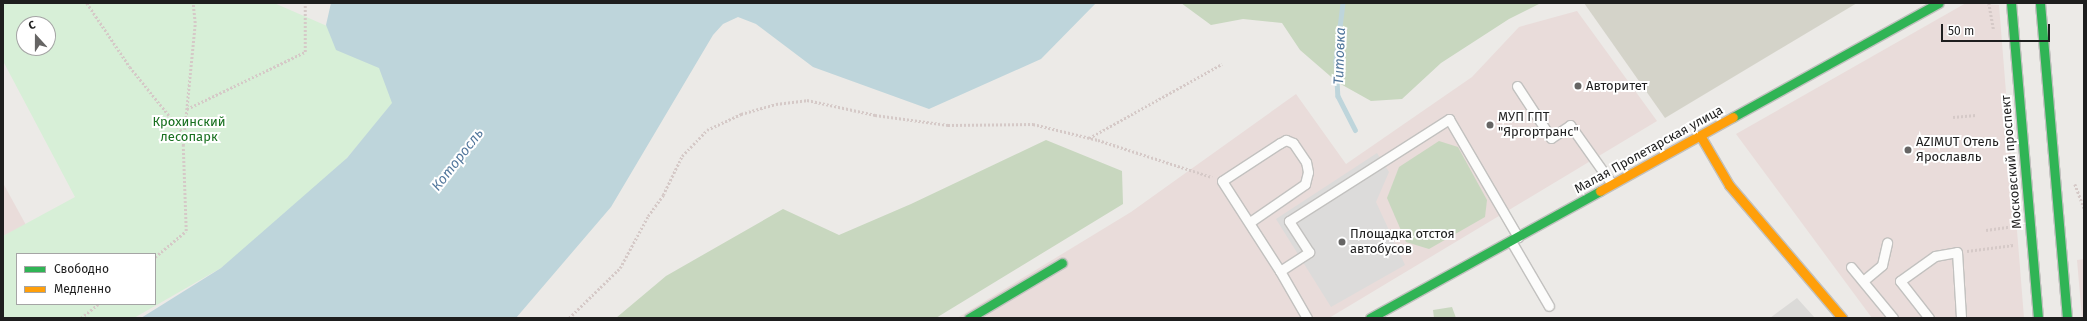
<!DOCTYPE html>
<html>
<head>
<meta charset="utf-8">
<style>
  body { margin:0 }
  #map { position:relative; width:2087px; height:321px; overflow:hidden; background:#eceae7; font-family:"Fira Sans",sans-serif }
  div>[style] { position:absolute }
  .residential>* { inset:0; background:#dbdad8 }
  .commercial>* { inset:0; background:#e9dcda }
  .construction>* { inset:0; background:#d4d3c9 }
  .forest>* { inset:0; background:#c8d7bf }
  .park>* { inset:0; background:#d7efd7 }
  .parking>* { inset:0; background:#dcdbda }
  .water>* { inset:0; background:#bed5db }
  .stream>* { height:4.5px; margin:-2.25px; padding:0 2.25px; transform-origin:2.25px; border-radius:2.25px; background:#bed5db }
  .path>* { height:2.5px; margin-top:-1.25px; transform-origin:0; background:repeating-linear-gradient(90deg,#d5c9c7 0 2px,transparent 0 4px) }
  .roads { filter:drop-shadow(1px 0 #c2c1bf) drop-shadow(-1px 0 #c2c1bf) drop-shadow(0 1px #c2c1bf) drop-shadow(0 -1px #c2c1bf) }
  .lane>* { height:9px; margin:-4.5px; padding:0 4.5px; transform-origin:4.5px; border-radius:4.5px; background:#fcfcfb }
  .fast>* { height:9px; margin:-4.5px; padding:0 4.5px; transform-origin:4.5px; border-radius:4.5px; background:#30b455 }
  .slow>* { height:9px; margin:-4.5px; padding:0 4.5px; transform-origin:4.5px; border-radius:4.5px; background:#ff9f0a }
  .dots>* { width:11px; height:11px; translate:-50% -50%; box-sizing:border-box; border:2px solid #fff; border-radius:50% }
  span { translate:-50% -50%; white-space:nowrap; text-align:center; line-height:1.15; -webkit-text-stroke:4px #fff; paint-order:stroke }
  .poi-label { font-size:13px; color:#1e1e1e }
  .left { translate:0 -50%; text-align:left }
  .park-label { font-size:13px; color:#18701f }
  .street-label { font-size:13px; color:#1e1e1e }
  .water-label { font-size:14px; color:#52779c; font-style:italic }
  .frame { position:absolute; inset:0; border:4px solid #1e1e1e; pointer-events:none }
  .legend { position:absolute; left:16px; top:253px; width:140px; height:52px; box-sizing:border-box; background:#fff; border:1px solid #a5a5a5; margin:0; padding:5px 7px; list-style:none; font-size:12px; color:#1e1e1e }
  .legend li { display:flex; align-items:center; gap:8px; height:20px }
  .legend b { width:20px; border:1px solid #a5a5a5 }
  .north { position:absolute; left:16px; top:16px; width:40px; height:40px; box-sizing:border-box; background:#fff; border:1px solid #a5a5a5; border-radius:50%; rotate:339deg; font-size:11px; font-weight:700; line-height:16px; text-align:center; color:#1e1e1e }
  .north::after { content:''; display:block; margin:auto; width:14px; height:18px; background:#666564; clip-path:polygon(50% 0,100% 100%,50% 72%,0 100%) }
  .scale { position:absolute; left:1941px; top:24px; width:109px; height:18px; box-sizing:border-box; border:2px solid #1e1e1e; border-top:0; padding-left:5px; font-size:12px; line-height:14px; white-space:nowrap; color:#1e1e1e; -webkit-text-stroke:3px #fff; paint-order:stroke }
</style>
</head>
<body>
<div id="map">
  <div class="residential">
    <i style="clip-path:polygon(1797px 298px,1815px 318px,1770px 318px)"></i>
  </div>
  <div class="commercial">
    <i style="clip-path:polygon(1966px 3px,1999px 5px,2024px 318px,1872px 318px,1736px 134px)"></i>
    <i style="clip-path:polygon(1577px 11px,1657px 121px,1329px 318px,957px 318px,1131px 212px,1296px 94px,1346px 164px,1472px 77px,1519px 27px)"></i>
    <i style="clip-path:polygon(3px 183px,26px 225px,3px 236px)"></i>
    <i style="clip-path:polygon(2084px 259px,2084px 318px,2082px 318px,2077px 260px)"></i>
  </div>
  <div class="construction">
    <i style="clip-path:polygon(1584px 3px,1857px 3px,1665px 118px)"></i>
  </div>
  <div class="forest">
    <i style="clip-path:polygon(1181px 3px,1541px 3px,1509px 19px,1441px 63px,1402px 99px,1371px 101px,1337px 82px,1300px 50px,1282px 23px,1243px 19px,1211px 25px)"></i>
    <i style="clip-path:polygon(1046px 140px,1122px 171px,1123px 204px,936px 318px,616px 318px,666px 276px,783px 209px,839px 235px,911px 204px)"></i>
    <i style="clip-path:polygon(1439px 141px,1458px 147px,1487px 200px,1485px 217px,1429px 249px,1406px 242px,1387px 198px,1399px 167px)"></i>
    <i style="clip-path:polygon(1452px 307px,1456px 318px,1434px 318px,1433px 310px)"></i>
  </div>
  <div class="park">
    <i style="clip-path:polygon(evenodd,3px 3px,274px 3px,380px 49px,400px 97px,312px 198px,221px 268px,134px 318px,3px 318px,3px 236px,75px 197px,3px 61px,3px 3px,24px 24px,48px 24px,48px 48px,24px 48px,24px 24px,3px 3px,17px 254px,155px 254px,155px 304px,17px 304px,17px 254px)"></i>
  </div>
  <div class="parking">
    <i style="clip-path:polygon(1377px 153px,1389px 172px,1376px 202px,1405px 265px,1331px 307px,1276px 219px)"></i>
  </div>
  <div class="water">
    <i style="clip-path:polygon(331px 3px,1096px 3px,1041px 59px,929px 109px,813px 67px,756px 24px,738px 17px,723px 24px,713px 35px,611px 207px,516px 318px,141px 318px,221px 268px,347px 158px,392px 103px,379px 68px,336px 50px,326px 25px)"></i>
  </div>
  <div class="stream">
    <i style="left:1343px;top:3px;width:58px;rotate:96.9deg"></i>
    <i style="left:1336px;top:61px;width:35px;rotate:87deg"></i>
    <i style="left:1338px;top:96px;width:38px;rotate:63deg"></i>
  </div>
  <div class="path">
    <i style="left:87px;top:3px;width:77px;rotate:56.1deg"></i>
    <i style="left:130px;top:67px;width:86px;rotate:51.1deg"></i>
    <i style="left:1989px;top:3px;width:27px;rotate:80deg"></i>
    <i style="left:187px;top:109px;width:131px;rotate:-25.8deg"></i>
    <i style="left:305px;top:52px;width:49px;rotate:-90deg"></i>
    <i style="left:1953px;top:117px;width:23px;rotate:-5deg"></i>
    <i style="left:1089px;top:138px;width:152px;rotate:-29.1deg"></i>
    <i style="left:2075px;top:184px;width:26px;rotate:69deg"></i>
    <i style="left:1986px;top:230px;width:27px;rotate:-8deg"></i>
    <i style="left:1967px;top:251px;width:47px;rotate:-7.3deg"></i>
    <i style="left:155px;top:257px;width:40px;rotate:-40deg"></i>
    <i style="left:186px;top:231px;width:85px;rotate:-92deg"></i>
    <i style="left:183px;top:146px;width:124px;rotate:-84.4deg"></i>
    <i style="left:195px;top:23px;width:20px;rotate:-96deg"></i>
    <i style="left:81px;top:318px;width:22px;rotate:-39deg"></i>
    <i style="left:569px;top:318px;width:71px;rotate:-44.4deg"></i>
    <i style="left:620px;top:268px;width:59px;rotate:-61.7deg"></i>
    <i style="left:648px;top:216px;width:26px;rotate:-54deg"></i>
    <i style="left:663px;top:195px;width:43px;rotate:-64deg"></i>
    <i style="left:682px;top:156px;width:36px;rotate:-46deg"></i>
    <i style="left:707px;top:130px;width:38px;rotate:-25deg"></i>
    <i style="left:741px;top:114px;width:36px;rotate:-16deg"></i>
    <i style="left:776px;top:104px;width:31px;rotate:-7deg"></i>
    <i style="left:807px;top:100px;width:70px;rotate:12.4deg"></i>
    <i style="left:875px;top:115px;width:74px;rotate:7.8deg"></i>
    <i style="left:948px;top:125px;width:85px;rotate:-0.7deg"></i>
    <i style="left:1033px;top:124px;width:67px;rotate:13.8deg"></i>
    <i style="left:1098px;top:140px;width:120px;rotate:18deg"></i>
  </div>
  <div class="roads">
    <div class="lane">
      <i style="left:1517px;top:86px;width:62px;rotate:56.8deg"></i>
      <i style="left:1551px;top:138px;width:23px;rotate:-34deg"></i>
      <i style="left:1570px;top:125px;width:72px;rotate:54.6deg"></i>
      <i style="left:1250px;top:222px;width:67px;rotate:-34.6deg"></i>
      <i style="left:1305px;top:184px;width:12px;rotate:-76deg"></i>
      <i style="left:1308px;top:172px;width:10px;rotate:-101deg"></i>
      <i style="left:1306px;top:162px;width:23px;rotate:-124deg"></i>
      <i style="left:1293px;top:143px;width:8px;rotate:-157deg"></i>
      <i style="left:1286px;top:140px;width:7px;rotate:153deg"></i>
      <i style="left:1280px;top:143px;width:69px;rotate:146.8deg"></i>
      <i style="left:1222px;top:181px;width:107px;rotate:57.2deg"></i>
      <i style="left:1511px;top:241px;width:75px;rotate:59.7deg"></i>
      <i style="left:1851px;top:267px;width:66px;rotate:50.5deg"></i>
      <i style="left:1863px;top:281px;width:25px;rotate:-40deg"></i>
      <i style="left:1882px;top:265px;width:23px;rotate:-77deg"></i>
      <i style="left:1307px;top:318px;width:54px;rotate:-119.9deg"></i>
      <i style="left:1280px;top:271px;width:35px;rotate:-33deg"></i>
      <i style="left:1309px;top:252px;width:37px;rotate:-123deg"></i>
      <i style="left:1289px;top:221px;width:190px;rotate:-32.5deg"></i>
      <i style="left:1449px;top:119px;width:137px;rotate:59.7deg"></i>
      <i style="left:1929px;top:318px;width:47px;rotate:-128.1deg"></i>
      <i style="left:1900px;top:281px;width:43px;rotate:-35.5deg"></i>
      <i style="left:1935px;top:256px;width:22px;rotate:-10deg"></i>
      <i style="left:1957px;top:252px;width:66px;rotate:86.5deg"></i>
    </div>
    <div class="fast">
      <i style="left:2011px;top:3px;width:316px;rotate:85.1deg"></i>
      <i style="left:2040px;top:3px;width:316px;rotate:85.1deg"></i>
      <i style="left:1733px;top:117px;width:235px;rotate:-29deg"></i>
      <i style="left:969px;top:318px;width:108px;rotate:-30.6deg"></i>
      <i style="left:1370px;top:318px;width:263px;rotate:-28.9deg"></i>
    </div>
    <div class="slow">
      <i style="left:1701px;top:137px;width:56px;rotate:59.7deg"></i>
      <i style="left:1729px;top:185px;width:175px;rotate:49.6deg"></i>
      <i style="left:1600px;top:191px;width:152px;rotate:-29.1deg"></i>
    </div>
  </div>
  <div class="dots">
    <i style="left:1578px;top:86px;background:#666564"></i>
    <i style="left:1490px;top:125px;background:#666564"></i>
    <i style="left:1908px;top:150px;background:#666564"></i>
    <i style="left:1342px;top:242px;background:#666564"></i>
  </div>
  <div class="poi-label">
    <span class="left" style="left:1586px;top:86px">Авторитет</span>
    <span class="left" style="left:1498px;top:125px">МУП ГПТ<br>"Яргортранс"</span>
    <span class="left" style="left:1916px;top:150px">AZIMUT Отель<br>Ярославль</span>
    <span class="left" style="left:1350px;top:242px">Площадка отстоя<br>автобусов</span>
  </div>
  <div class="park-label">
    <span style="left:189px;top:130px">Крохинский<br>лесопарк</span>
  </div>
  <div class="street-label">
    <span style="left:1649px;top:150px;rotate:-29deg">Малая Пролетарская улица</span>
    <span style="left:2012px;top:162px;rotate:-95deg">Московский проспект</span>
  </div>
  <div class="water-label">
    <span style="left:1340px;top:56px;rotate:-88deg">Титовка</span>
    <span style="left:458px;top:160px;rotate:-52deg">Которосль</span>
  </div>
  <div class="frame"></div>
  <ul class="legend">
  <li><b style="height:5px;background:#30b455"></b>Свободно</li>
  <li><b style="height:5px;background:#ff9f0a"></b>Медленно</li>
  </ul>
  <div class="north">С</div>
  <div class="scale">50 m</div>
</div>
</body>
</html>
